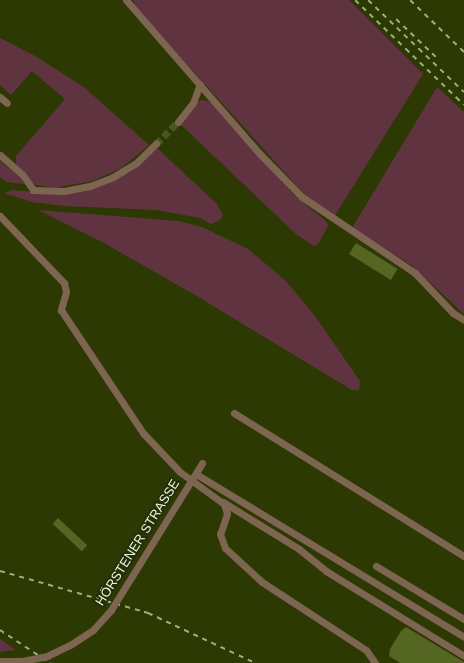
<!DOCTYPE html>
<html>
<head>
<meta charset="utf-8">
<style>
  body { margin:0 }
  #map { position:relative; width:464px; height:663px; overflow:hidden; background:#2d3903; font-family:Helvetica,sans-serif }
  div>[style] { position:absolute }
  .green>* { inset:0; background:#603340 }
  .building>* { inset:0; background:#562; transform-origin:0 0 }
  .minor-tunnel>* { height:7px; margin-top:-3.5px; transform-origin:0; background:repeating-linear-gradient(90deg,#495522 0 7px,transparent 0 10.5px) }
  .minor>* { height:7px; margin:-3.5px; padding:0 3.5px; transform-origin:3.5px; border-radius:3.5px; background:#7d6551 }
  .rail>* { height:2px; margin-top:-1px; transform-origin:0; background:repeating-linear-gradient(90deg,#9faa80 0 5px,transparent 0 10px) }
  .minor-bridge>* { height:7px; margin:-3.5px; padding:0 3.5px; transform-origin:3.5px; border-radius:3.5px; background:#7d6551 }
  span { translate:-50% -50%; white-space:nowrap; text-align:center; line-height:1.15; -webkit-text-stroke:4px #252e0a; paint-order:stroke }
  .street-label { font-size:13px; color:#eaf5d2 }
</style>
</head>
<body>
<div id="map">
  <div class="green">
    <i style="clip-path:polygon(133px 0,349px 0,423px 74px,334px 217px,305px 195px,137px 9px)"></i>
    <i style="clip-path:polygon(0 38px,37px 57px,85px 88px,149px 145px,120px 169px,92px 181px,54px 188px,33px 184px,16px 164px,16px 156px,65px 99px,32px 71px,11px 95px,0 85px)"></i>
    <i style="clip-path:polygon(437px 87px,464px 112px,464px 314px,411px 265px,352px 228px)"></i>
    <i style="clip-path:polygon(202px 100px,211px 102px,295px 196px,326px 221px,328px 226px,318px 244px,314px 246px,296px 234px,180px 124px,197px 102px)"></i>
    <i style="clip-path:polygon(157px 148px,216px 203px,223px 215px,220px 220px,211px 224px,200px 218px,156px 210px,64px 206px,32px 202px,4px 193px,12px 190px,62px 194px,87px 190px,128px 173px)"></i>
    <i style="clip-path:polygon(0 161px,20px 177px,24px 184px,7px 182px,0 177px)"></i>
    <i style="clip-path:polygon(38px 210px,179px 221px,202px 227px,248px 249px,286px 281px,315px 316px,360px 381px,359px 390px,352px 390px,195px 295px,104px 243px)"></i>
    <i style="clip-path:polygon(0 639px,16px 650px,0 652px)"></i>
  </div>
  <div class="building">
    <i style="left:356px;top:243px;width:49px;height:13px;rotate:32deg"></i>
    <i style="left:58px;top:518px;width:40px;height:8px;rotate:43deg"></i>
    <i style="clip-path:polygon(406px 627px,464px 662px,464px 663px,400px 663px,389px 656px,390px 649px,401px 631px)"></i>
  </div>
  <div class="minor-tunnel">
    <i style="left:156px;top:144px;width:31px;rotate:-45deg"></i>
  </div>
  <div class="minor">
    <i style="left:126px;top:0;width:204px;rotate:49deg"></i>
    <i style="left:260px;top:154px;width:60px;rotate:45.7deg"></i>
    <i style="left:302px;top:197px;width:136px;rotate:33.9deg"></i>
    <i style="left:415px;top:273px;width:55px;rotate:46.5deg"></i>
    <i style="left:453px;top:313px;width:13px;rotate:32deg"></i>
    <i style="left:0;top:97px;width:9px;rotate:41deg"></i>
    <i style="left:178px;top:122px;width:24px;rotate:-52deg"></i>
    <i style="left:193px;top:103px;width:20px;rotate:-70deg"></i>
    <i style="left:0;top:155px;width:29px;rotate:41deg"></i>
    <i style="left:22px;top:174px;width:19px;rotate:55deg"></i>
    <i style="left:33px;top:190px;width:31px;rotate:2deg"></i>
    <i style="left:64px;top:191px;width:26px;rotate:-11deg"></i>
    <i style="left:90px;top:186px;width:25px;rotate:-21deg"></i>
    <i style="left:113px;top:177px;width:27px;rotate:-31deg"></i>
    <i style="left:136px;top:163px;width:28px;rotate:-44deg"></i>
    <i style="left:0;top:216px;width:93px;rotate:46.3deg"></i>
    <i style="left:64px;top:283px;width:9px;rotate:77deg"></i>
    <i style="left:66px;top:292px;width:19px;rotate:106deg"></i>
    <i style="left:61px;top:310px;width:148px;rotate:56.3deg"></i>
    <i style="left:143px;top:433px;width:54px;rotate:46.5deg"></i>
    <i style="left:180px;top:472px;width:54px;rotate:36deg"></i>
    <i style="left:224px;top:504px;width:10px;rotate:73deg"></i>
    <i style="left:227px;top:514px;width:21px;rotate:109deg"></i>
    <i style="left:220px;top:534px;width:15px;rotate:70deg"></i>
    <i style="left:225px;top:548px;width:50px;rotate:42.6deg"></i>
    <i style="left:262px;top:582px;width:124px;rotate:33.2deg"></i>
    <i style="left:366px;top:650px;width:16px;rotate:55deg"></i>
    <i style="left:234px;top:413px;width:271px;rotate:31.9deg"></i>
    <i style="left:196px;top:474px;width:314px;rotate:31.3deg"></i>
    <i style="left:223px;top:502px;width:89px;rotate:31.7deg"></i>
    <i style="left:299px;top:549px;width:35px;rotate:39deg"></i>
    <i style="left:326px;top:571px;width:162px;rotate:31.6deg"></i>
    <i style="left:376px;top:566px;width:103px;rotate:31.1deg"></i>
  </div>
  <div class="rail">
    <i style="left:355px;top:0;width:151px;rotate:43.9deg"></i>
    <i style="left:368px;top:0;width:133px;rotate:43.8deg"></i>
    <i style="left:410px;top:0;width:75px;rotate:43.9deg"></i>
    <i style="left:396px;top:19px;width:58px;rotate:43.6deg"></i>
    <i style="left:0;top:571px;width:154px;rotate:15.8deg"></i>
    <i style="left:148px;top:613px;width:118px;rotate:25deg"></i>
    <i style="left:0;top:630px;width:60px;rotate:33.4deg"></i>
  </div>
  <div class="minor-bridge">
    <i style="left:0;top:661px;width:22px"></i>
    <i style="left:22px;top:661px;width:25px;rotate:-11deg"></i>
    <i style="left:47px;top:656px;width:25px;rotate:-26deg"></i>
    <i style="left:70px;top:645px;width:27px;rotate:-33deg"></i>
    <i style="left:93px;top:630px;width:27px;rotate:-48deg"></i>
    <i style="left:111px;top:610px;width:173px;rotate:-58.2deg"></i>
  </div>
  <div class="street-label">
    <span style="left:138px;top:543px;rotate:-58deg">HÖRSTENER STRASSE</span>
  </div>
</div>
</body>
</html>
